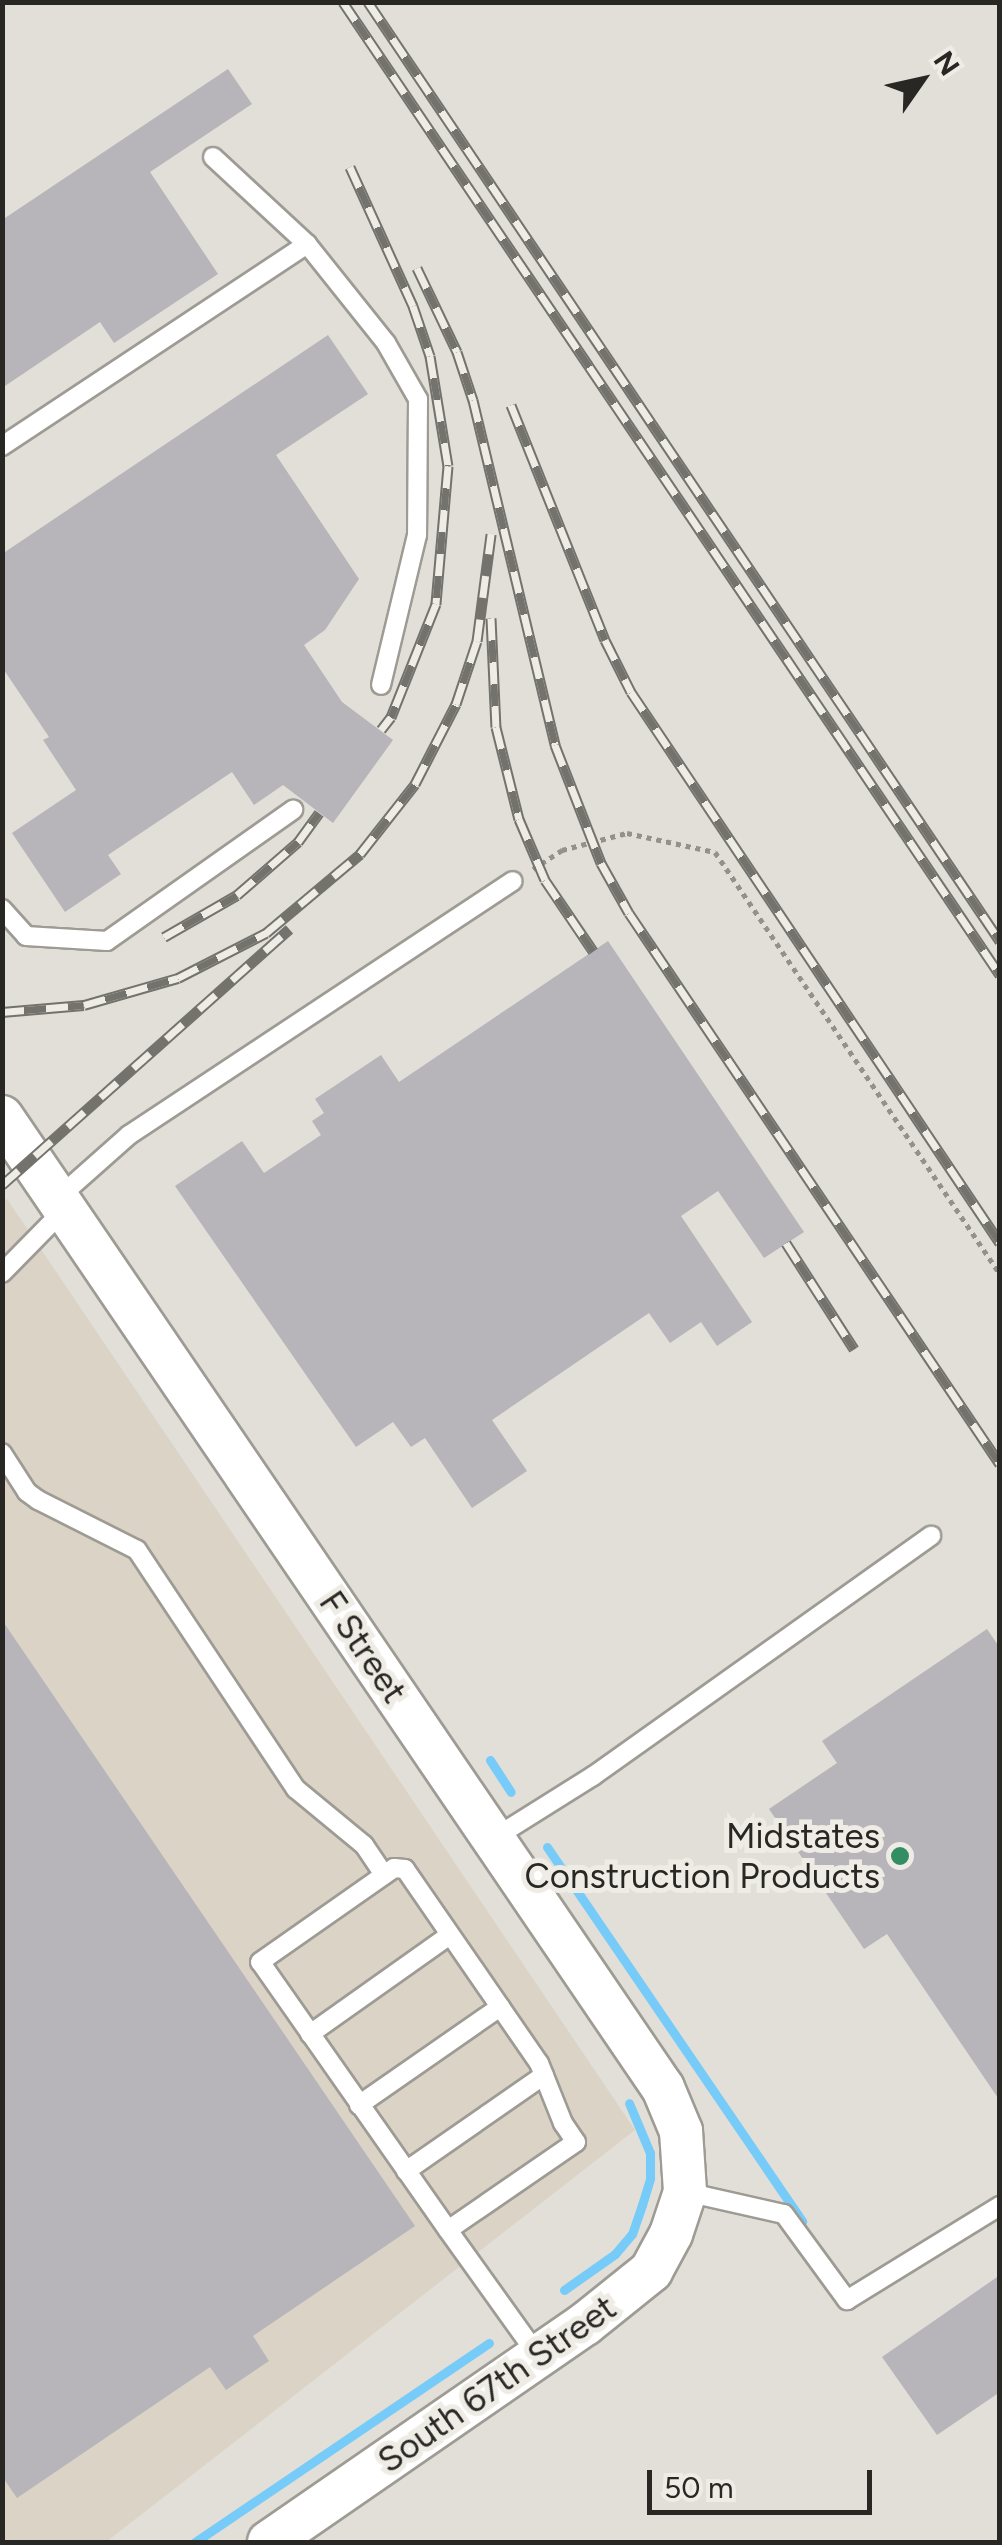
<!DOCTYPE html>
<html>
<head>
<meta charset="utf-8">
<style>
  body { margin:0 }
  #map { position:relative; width:1002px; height:2545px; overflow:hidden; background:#e2dfd8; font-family:Figtree,sans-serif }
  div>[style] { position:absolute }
  .built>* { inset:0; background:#dad3c6 }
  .stream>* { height:9px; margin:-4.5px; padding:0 4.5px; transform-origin:4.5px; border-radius:4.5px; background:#76cbf8 }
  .building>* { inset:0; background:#b7b4ba }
  .path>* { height:5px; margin-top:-2.5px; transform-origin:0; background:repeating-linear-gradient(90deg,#93918b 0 5px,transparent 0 10px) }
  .roads { filter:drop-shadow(2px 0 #9e9b94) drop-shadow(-2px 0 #9e9b94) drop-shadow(0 2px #9e9b94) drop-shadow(0 -2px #9e9b94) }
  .service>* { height:18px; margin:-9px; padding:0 9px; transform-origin:9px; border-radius:9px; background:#fff }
  .tertiary>* { height:42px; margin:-21px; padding:0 21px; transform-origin:21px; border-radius:21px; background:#fff }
  .rail>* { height:11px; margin-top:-5.5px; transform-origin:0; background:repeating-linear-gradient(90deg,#efece5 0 22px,#73726d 0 44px); box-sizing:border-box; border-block:2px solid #73726d }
  .dots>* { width:28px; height:28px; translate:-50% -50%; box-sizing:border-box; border:5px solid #efece5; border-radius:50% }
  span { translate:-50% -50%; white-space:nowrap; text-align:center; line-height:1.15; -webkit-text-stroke:10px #efece5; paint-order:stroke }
  .street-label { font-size:35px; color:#282724 }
  .poi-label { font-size:35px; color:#282724 }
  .right { translate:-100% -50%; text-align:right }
  .frame { position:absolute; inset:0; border:5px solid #282724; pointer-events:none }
  .north { position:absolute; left:872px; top:30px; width:100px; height:100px; -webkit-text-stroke:8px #efece5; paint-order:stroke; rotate:56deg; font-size:28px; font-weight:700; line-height:40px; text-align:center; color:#282724 }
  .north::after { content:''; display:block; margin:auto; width:35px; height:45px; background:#282724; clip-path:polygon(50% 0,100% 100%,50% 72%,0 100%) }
  .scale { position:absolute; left:647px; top:2470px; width:225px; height:45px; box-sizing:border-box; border:5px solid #282724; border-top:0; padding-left:12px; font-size:30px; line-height:35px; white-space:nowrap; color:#282724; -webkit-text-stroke:8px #efece5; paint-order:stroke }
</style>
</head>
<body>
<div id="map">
  <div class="built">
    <i style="clip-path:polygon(7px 1199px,635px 2130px,106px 2542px,3px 2542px,2px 1202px)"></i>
  </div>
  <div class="stream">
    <i style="left:490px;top:1760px;width:38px;rotate:57deg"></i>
    <i style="left:547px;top:1847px;width:453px;rotate:55.7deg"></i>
    <i style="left:564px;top:2290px;width:62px;rotate:-35.2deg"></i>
    <i style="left:615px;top:2254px;width:26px;rotate:-50deg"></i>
    <i style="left:632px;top:2234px;width:31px;rotate:-71deg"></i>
    <i style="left:642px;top:2205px;width:28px;rotate:-73deg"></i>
    <i style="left:650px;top:2178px;width:25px;rotate:-90deg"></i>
    <i style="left:650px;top:2153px;width:54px;rotate:-112.8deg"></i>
    <i style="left:195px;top:2542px;width:355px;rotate:-34.1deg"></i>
  </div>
  <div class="building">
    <i style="clip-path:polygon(228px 69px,252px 104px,150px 172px,218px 274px,114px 343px,100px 322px,2px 388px,2px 220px)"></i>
    <i style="clip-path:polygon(328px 335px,368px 394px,276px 455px,359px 579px,325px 630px,304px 645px,342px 702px,393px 740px,333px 823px,283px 785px,254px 805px,232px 772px,108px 855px,121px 874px,65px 912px,12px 833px,76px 790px,43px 740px,49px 737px,2px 667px,2px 554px)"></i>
    <i style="clip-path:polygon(608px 941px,804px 1232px,764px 1258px,718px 1191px,681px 1216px,752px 1322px,717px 1346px,701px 1322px,670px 1343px,649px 1313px,492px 1420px,527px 1471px,472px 1508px,425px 1438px,411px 1447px,393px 1422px,356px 1447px,175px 1186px,242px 1141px,264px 1173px,321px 1135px,312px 1121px,324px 1113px,315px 1099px,381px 1055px,399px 1082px)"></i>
    <i style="clip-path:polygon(2px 1620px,415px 2226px,253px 2336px,269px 2361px,226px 2390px,210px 2367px,17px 2498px,2px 2476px)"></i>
    <i style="clip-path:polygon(987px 1629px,1000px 1648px,1000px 2101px,887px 1934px,864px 1949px,769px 1809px,837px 1763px,822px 1741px)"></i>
    <i style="clip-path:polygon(1000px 2275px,1000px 2392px,937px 2435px,882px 2357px)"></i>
  </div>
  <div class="path">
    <i style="left:533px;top:869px;width:35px;rotate:-33deg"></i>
    <i style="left:562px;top:850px;width:67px;rotate:-14.7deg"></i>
    <i style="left:627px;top:833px;width:90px;rotate:12.2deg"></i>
    <i style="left:715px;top:852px;width:509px;rotate:55.97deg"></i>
  </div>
  <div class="roads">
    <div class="service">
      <i style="left:213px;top:157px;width:128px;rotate:42.8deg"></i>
      <i style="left:2px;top:446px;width:366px;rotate:-33.5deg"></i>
      <i style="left:307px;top:244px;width:127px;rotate:51.4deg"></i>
      <i style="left:386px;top:343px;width:64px;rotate:60.3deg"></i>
      <i style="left:418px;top:399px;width:136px;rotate:90.4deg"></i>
      <i style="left:417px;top:535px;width:154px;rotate:103.5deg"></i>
      <i style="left:2px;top:909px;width:36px;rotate:48deg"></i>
      <i style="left:26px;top:936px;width:81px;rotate:3.5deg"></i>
      <i style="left:107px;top:941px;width:228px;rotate:-35.2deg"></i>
      <i style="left:58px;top:1198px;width:95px;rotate:-41.6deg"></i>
      <i style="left:129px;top:1135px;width:460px;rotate:-33.5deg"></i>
      <i style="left:2px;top:1273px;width:90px;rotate:-45.5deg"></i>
      <i style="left:2px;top:1453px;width:46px;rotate:57.3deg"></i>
      <i style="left:27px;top:1492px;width:14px;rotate:36deg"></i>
      <i style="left:38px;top:1500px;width:111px;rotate:26.8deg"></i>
      <i style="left:137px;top:1550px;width:287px;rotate:56.4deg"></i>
      <i style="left:296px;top:1789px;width:88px;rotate:39.5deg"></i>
      <i style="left:364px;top:1845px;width:36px;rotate:56deg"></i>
      <i style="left:494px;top:1838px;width:117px;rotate:-32.1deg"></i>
      <i style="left:593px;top:1776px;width:415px;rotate:-35.4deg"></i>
      <i style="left:310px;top:2034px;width:171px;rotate:-35.3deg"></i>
      <i style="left:359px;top:2105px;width:172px;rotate:-34.8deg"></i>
      <i style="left:406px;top:2171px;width:168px;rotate:-34.8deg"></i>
      <i style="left:686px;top:2192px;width:100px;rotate:12.7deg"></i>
      <i style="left:784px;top:2214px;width:107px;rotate:53.8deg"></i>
      <i style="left:847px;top:2300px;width:180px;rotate:-31.6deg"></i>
      <i style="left:448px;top:2230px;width:327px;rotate:-125deg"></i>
      <i style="left:260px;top:1962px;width:164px;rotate:-35deg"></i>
      <i style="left:394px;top:1868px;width:11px;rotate:5deg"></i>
      <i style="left:405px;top:1869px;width:236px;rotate:55.4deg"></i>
      <i style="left:539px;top:2063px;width:65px;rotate:68.2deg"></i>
      <i style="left:563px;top:2123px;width:23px;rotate:56deg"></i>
      <i style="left:576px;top:2142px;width:155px;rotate:145.5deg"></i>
      <i style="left:448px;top:2230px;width:156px;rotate:54.4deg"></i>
    </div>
    <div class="tertiary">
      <i style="left:2px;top:1117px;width:1175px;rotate:55.76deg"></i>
      <i style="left:663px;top:2088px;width:47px;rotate:67.3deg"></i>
      <i style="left:681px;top:2131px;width:61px;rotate:86.2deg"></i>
      <i style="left:685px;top:2192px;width:44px;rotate:108.4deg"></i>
      <i style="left:671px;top:2234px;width:42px;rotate:118.4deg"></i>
      <i style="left:651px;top:2271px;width:85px;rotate:141.2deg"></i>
      <i style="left:585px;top:2324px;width:384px;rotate:145.4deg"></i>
    </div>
  </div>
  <div class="rail">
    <i style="left:343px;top:2px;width:1174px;rotate:55.97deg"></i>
    <i style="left:368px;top:2px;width:1132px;rotate:56.06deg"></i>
    <i style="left:350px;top:167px;width:153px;rotate:65.6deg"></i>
    <i style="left:413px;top:306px;width:53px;rotate:71.2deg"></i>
    <i style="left:430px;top:356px;width:111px;rotate:80.7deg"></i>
    <i style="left:448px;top:466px;width:139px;rotate:95deg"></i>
    <i style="left:436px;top:604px;width:122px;rotate:111.7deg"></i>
    <i style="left:391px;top:717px;width:16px;rotate:128deg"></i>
    <i style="left:417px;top:268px;width:93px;rotate:64.5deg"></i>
    <i style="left:457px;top:352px;width:51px;rotate:71.6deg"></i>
    <i style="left:473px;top:400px;width:355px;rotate:76.6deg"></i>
    <i style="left:555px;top:745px;width:127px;rotate:68.7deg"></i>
    <i style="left:601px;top:863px;width:57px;rotate:60.8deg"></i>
    <i style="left:629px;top:913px;width:664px;rotate:56.05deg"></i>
    <i style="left:511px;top:405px;width:253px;rotate:68.2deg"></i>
    <i style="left:605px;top:640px;width:58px;rotate:63.4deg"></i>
    <i style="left:631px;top:692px;width:663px;rotate:56.19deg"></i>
    <i style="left:491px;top:618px;width:109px;rotate:87.4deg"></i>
    <i style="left:496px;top:727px;width:95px;rotate:76deg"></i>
    <i style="left:519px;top:819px;width:66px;rotate:66.9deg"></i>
    <i style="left:545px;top:880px;width:86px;rotate:55.9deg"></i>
    <i style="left:164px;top:937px;width:84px;rotate:-29.9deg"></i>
    <i style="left:237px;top:895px;width:81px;rotate:-41deg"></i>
    <i style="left:298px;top:842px;width:36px;rotate:-54deg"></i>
    <i style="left:2px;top:1012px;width:82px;rotate:-4.9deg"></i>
    <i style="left:84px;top:1005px;width:98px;rotate:-16deg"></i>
    <i style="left:178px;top:978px;width:99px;rotate:-27.1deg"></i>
    <i style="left:266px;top:933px;width:123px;rotate:-40deg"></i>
    <i style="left:360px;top:854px;width:89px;rotate:-51.8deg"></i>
    <i style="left:415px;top:784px;width:90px;rotate:-62.9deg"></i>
    <i style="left:456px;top:704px;width:66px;rotate:-71.6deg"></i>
    <i style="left:477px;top:641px;width:108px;rotate:-82.5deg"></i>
    <i style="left:2px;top:1185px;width:385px;rotate:-41.7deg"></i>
    <i style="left:786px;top:1243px;width:126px;rotate:57.3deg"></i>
  </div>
  <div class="dots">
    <i style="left:900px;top:1856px;background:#348e64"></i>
  </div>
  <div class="street-label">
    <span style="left:363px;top:1647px;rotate:56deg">F Street</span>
    <span style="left:497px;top:2384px;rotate:-35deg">South 67th Street</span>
  </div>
  <div class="poi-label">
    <span class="right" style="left:880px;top:1856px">Midstates<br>Construction Products</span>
  </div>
  <div class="frame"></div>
  <div class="north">N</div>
  <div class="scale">50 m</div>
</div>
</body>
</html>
